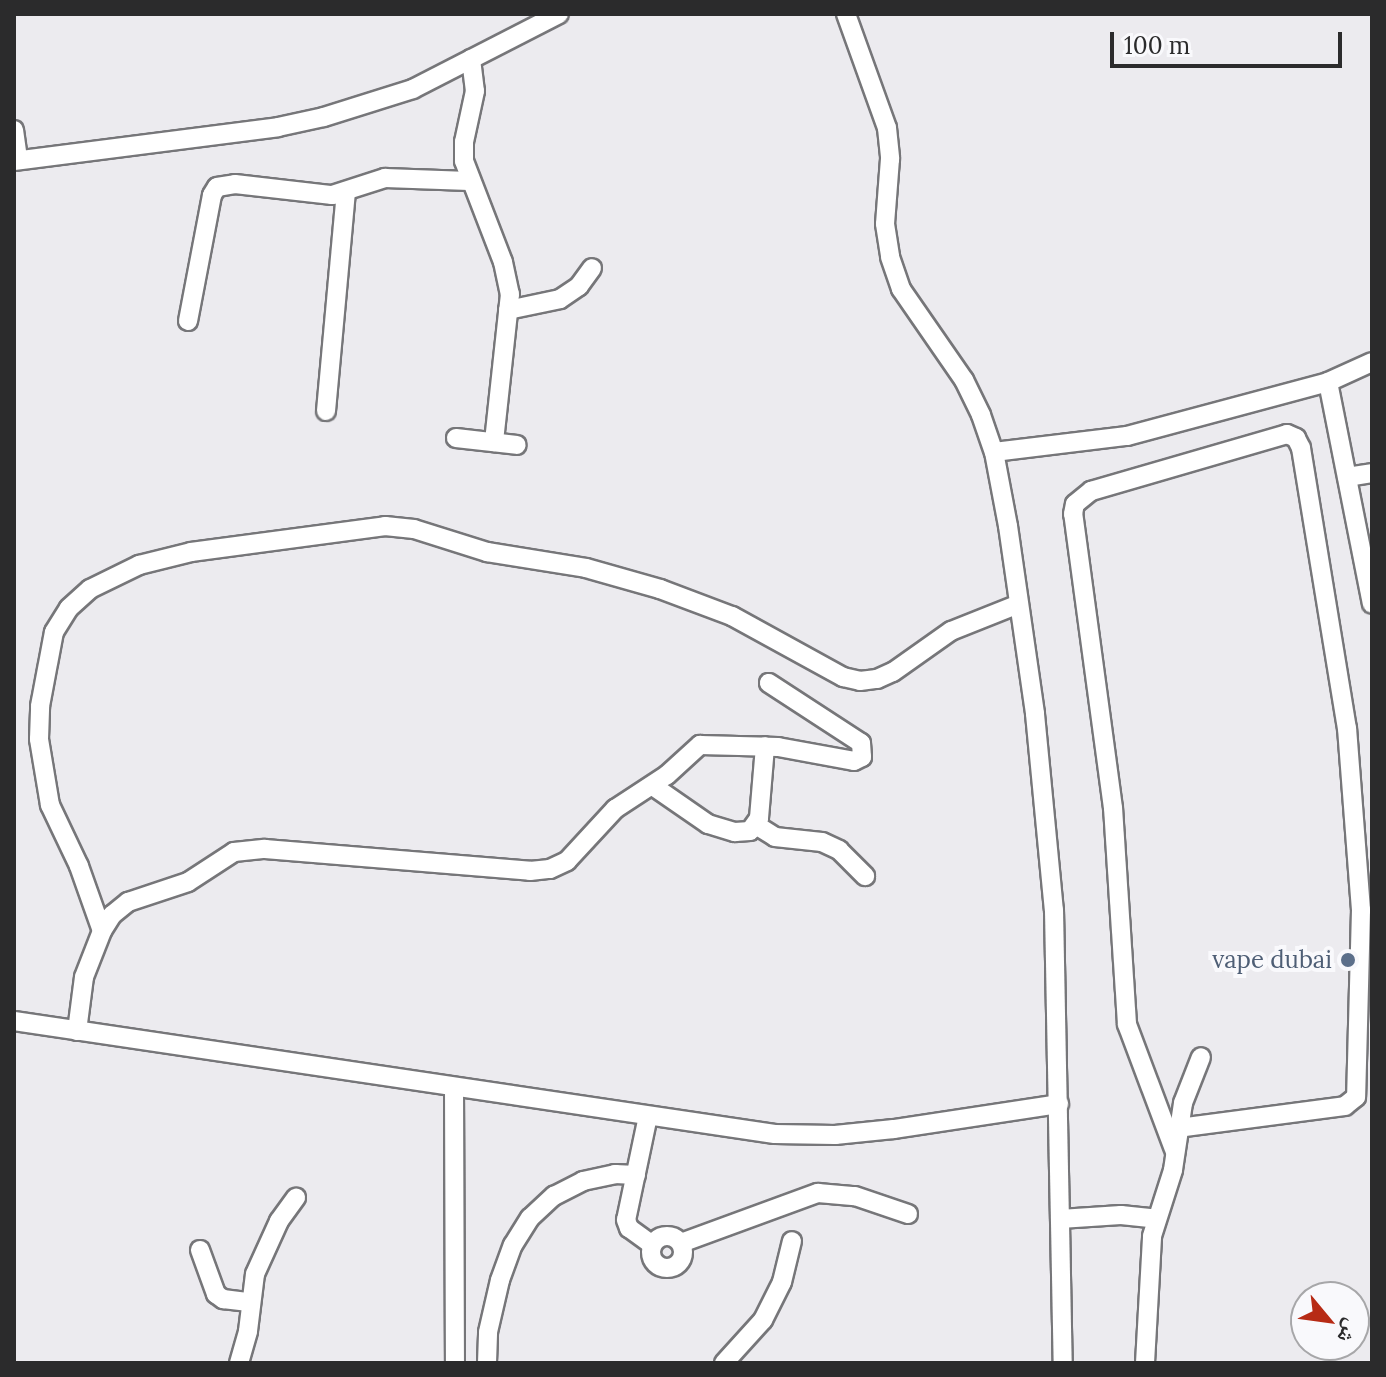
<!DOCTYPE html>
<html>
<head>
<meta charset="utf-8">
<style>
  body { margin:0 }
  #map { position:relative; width:1386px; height:1377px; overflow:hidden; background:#ecebef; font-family:Lora,"Noto Naskh Arabic",serif }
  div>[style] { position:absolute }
  .roads { filter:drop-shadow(2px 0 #767679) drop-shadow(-2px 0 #767679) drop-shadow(0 2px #767679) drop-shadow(0 -2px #767679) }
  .minor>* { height:18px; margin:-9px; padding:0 9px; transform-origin:9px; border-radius:9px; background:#fff }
  .minor>.ring { margin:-9px; padding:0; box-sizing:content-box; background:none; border:18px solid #fff; border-radius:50% }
  .dots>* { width:22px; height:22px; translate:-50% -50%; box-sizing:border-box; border:4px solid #f9f9fc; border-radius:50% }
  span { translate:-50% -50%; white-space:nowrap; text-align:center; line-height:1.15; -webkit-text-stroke:8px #f9f9fc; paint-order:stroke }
  .service-label { font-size:24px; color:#4e5e75 }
  .right { translate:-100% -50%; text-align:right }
  .frame { position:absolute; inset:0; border:16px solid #2b2b2c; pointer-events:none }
  .north { position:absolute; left:1290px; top:1281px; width:80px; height:80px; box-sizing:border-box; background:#f9f9fc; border:2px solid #a7a7a9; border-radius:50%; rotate:119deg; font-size:22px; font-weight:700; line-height:32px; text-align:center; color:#2b2b2c }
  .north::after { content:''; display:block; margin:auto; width:28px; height:36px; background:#b72b15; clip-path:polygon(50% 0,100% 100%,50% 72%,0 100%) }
  .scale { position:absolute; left:1110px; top:32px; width:232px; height:36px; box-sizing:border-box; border:4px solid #2b2b2c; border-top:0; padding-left:10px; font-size:24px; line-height:28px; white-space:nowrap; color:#2b2b2c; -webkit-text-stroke:6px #f9f9fc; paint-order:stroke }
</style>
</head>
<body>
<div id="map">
  <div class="roads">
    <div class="minor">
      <i style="left:846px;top:14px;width:121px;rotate:70.2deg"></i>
      <i style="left:887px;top:128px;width:31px;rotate:84deg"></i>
      <i style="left:890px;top:159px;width:65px;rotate:94.4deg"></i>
      <i style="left:885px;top:224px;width:33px;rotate:81deg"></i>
      <i style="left:890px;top:257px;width:34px;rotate:71deg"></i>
      <i style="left:901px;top:289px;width:111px;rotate:55.3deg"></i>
      <i style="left:964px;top:380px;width:39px;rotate:64deg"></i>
      <i style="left:981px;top:415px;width:39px;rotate:71deg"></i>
      <i style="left:994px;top:452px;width:75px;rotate:79.3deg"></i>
      <i style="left:1008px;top:526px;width:190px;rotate:81.8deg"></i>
      <i style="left:1035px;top:714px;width:197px;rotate:84.5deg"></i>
      <i style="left:1054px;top:910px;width:453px;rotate:88.9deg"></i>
      <i style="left:471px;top:59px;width:32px;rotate:83deg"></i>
      <i style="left:475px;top:91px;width:52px;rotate:102.2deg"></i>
      <i style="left:464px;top:142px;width:19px;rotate:90deg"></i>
      <i style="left:464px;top:161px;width:108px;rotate:68.9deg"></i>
      <i style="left:503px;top:262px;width:33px;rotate:78deg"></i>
      <i style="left:510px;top:294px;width:149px;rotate:96.2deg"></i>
      <i style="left:14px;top:130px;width:30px;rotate:82deg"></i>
      <i style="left:14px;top:161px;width:266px;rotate:-7.3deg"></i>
      <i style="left:278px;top:127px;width:47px;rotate:-12.3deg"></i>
      <i style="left:324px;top:117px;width:93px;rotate:-17.5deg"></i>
      <i style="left:413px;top:89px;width:164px;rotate:-27.2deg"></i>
      <i style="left:508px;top:310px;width:53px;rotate:-11.9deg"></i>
      <i style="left:560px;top:299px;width:23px;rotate:-34deg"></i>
      <i style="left:579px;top:286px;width:22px;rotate:-54deg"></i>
      <i style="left:188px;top:321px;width:128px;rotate:-79.2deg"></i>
      <i style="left:212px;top:195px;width:9px;rotate:-58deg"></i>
      <i style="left:217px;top:187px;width:18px;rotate:-9deg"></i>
      <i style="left:235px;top:184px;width:98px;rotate:6.5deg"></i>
      <i style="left:332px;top:195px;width:56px;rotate:-17.8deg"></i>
      <i style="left:385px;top:178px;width:84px;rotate:2deg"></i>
      <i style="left:1328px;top:382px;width:226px;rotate:78.8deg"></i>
      <i style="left:326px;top:411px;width:220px;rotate:-84.8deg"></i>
      <i style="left:456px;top:438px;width:61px;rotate:6.5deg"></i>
      <i style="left:994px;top:452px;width:134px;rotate:-6.9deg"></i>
      <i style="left:1127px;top:436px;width:208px;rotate:-15deg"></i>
      <i style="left:1328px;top:382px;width:48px;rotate:-24.4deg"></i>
      <i style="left:1347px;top:477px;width:25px;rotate:-9deg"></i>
      <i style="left:653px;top:786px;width:67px;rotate:34.6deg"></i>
      <i style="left:708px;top:824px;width:28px;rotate:17deg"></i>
      <i style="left:735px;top:832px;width:15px;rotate:-4deg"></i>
      <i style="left:750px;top:831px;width:16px;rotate:-55deg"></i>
      <i style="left:759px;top:818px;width:72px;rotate:-85.2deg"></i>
      <i style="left:756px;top:825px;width:22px;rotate:32deg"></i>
      <i style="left:775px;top:837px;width:47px;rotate:6.1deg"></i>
      <i style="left:822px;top:842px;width:19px;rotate:25deg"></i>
      <i style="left:839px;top:850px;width:37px;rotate:45deg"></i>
      <i style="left:102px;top:931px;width:69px;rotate:-109.5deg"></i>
      <i style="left:79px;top:866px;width:68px;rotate:-115.4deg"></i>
      <i style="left:50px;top:805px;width:67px;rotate:-99.5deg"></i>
      <i style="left:39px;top:739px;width:33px;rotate:-88deg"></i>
      <i style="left:40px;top:706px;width:75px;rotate:-79.3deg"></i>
      <i style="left:54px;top:632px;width:28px;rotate:-58deg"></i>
      <i style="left:69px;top:608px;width:28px;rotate:-42deg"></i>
      <i style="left:90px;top:589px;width:55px;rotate:-26.1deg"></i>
      <i style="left:139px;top:565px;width:54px;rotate:-14deg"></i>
      <i style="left:191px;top:552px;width:196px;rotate:-7.6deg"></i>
      <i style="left:385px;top:526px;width:29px;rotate:6deg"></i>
      <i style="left:414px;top:529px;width:77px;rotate:17.5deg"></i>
      <i style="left:487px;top:552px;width:100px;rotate:9.2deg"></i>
      <i style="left:586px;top:568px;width:77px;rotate:15.8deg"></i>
      <i style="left:660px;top:589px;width:77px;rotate:20.6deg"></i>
      <i style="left:732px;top:616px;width:127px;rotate:28.8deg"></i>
      <i style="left:843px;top:677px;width:17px;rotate:13deg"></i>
      <i style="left:860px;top:681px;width:17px;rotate:-7deg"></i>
      <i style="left:877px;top:679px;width:17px;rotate:-24deg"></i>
      <i style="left:893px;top:672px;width:71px;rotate:-35.3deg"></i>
      <i style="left:951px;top:631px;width:73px;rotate:-21.7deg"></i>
      <i style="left:14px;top:1021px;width:769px;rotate:8.45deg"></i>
      <i style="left:775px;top:1134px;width:60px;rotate:1deg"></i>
      <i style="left:835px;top:1135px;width:59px;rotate:-5.8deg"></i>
      <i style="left:894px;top:1129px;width:167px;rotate:-8.6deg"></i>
      <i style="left:77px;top:1031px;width:54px;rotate:-82.6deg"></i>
      <i style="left:84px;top:977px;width:49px;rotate:-68.6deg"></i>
      <i style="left:102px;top:931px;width:19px;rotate:-58deg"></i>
      <i style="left:112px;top:915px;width:21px;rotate:-39deg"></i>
      <i style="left:128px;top:902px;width:63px;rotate:-18.4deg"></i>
      <i style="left:188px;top:882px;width:55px;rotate:-33.1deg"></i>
      <i style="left:234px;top:852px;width:31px;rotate:-6deg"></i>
      <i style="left:265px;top:849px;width:266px;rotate:4.7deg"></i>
      <i style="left:530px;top:871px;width:20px;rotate:-6deg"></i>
      <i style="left:550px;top:869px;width:19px;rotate:-25deg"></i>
      <i style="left:567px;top:861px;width:71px;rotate:-47.3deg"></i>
      <i style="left:615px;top:809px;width:62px;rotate:-33.2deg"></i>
      <i style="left:667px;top:775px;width:45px;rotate:-42.3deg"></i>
      <i style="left:700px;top:745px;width:78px;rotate:1.5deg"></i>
      <i style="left:778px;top:747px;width:77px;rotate:10.4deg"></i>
      <i style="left:854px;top:761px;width:9px;rotate:-27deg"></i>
      <i style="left:862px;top:757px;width:14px;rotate:-94deg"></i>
      <i style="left:861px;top:743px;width:110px;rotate:-146.9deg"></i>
      <i style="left:454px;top:1087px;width:276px;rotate:89.8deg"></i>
      <i style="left:648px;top:1116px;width:106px;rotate:101.9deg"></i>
      <i style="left:626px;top:1220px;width:9px;rotate:69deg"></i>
      <i style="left:629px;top:1228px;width:29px;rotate:36deg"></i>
      <i style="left:1175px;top:1152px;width:137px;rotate:-110.6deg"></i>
      <i style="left:1127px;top:1024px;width:216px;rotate:-93.7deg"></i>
      <i style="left:1113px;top:808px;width:297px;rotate:-97.7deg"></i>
      <i style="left:1073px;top:514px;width:10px;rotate:-79deg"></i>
      <i style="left:1075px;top:504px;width:21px;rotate:-39deg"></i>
      <i style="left:1091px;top:491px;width:204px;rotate:-16.2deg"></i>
      <i style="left:1287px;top:434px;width:10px;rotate:24deg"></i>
      <i style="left:1296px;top:438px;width:11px;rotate:63deg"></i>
      <i style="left:1301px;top:448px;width:284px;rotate:80.7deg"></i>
      <i style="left:1347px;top:728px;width:183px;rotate:85.6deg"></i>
      <i style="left:1361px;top:910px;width:187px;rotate:91.5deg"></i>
      <i style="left:1356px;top:1097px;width:14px;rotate:141deg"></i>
      <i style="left:1345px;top:1106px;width:168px;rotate:172.5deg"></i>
      <i style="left:1060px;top:1219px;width:61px;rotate:-3.8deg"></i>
      <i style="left:1121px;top:1215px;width:36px;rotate:6deg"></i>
      <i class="ring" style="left:651px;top:1236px;width:14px;height:14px"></i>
      <i style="left:681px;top:1243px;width:146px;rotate:-20.1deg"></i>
      <i style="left:818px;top:1193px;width:37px;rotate:5deg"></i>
      <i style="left:855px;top:1196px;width:56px;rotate:18.8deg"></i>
      <i style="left:200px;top:1250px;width:47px;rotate:70deg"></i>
      <i style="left:216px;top:1294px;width:9px;rotate:36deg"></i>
      <i style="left:223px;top:1299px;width:26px;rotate:7deg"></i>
      <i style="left:239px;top:1363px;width:33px;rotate:-74deg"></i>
      <i style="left:248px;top:1331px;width:57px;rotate:-83deg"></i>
      <i style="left:255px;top:1274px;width:58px;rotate:-65.6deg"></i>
      <i style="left:279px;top:1221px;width:29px;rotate:-54deg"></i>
      <i style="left:487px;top:1363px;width:31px;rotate:-88deg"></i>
      <i style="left:488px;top:1332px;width:53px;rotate:-77deg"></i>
      <i style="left:500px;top:1280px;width:37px;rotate:-70deg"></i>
      <i style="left:513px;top:1245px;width:32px;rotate:-58deg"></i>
      <i style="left:530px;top:1218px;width:33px;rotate:-43deg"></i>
      <i style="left:554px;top:1196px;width:33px;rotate:-27deg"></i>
      <i style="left:583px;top:1181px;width:33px;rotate:-12deg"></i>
      <i style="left:615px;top:1174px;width:21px;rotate:3deg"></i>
      <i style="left:724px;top:1363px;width:58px;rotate:-47.8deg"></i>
      <i style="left:763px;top:1320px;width:42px;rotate:-63.4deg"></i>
      <i style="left:782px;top:1282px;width:42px;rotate:-76.3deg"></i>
      <i style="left:1145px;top:1363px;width:127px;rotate:-86.8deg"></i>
      <i style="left:1152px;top:1236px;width:69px;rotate:-72.3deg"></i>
      <i style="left:1173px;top:1170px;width:68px;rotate:-81.5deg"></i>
      <i style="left:1183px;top:1103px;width:49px;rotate:-68.6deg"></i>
    </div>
  </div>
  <div class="dots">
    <i style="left:1348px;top:960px;background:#5c6f8a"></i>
  </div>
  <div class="service-label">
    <span class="right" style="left:1332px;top:960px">vape dubai</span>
  </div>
  <div class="frame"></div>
  <div class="north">ش</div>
  <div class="scale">100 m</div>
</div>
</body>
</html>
